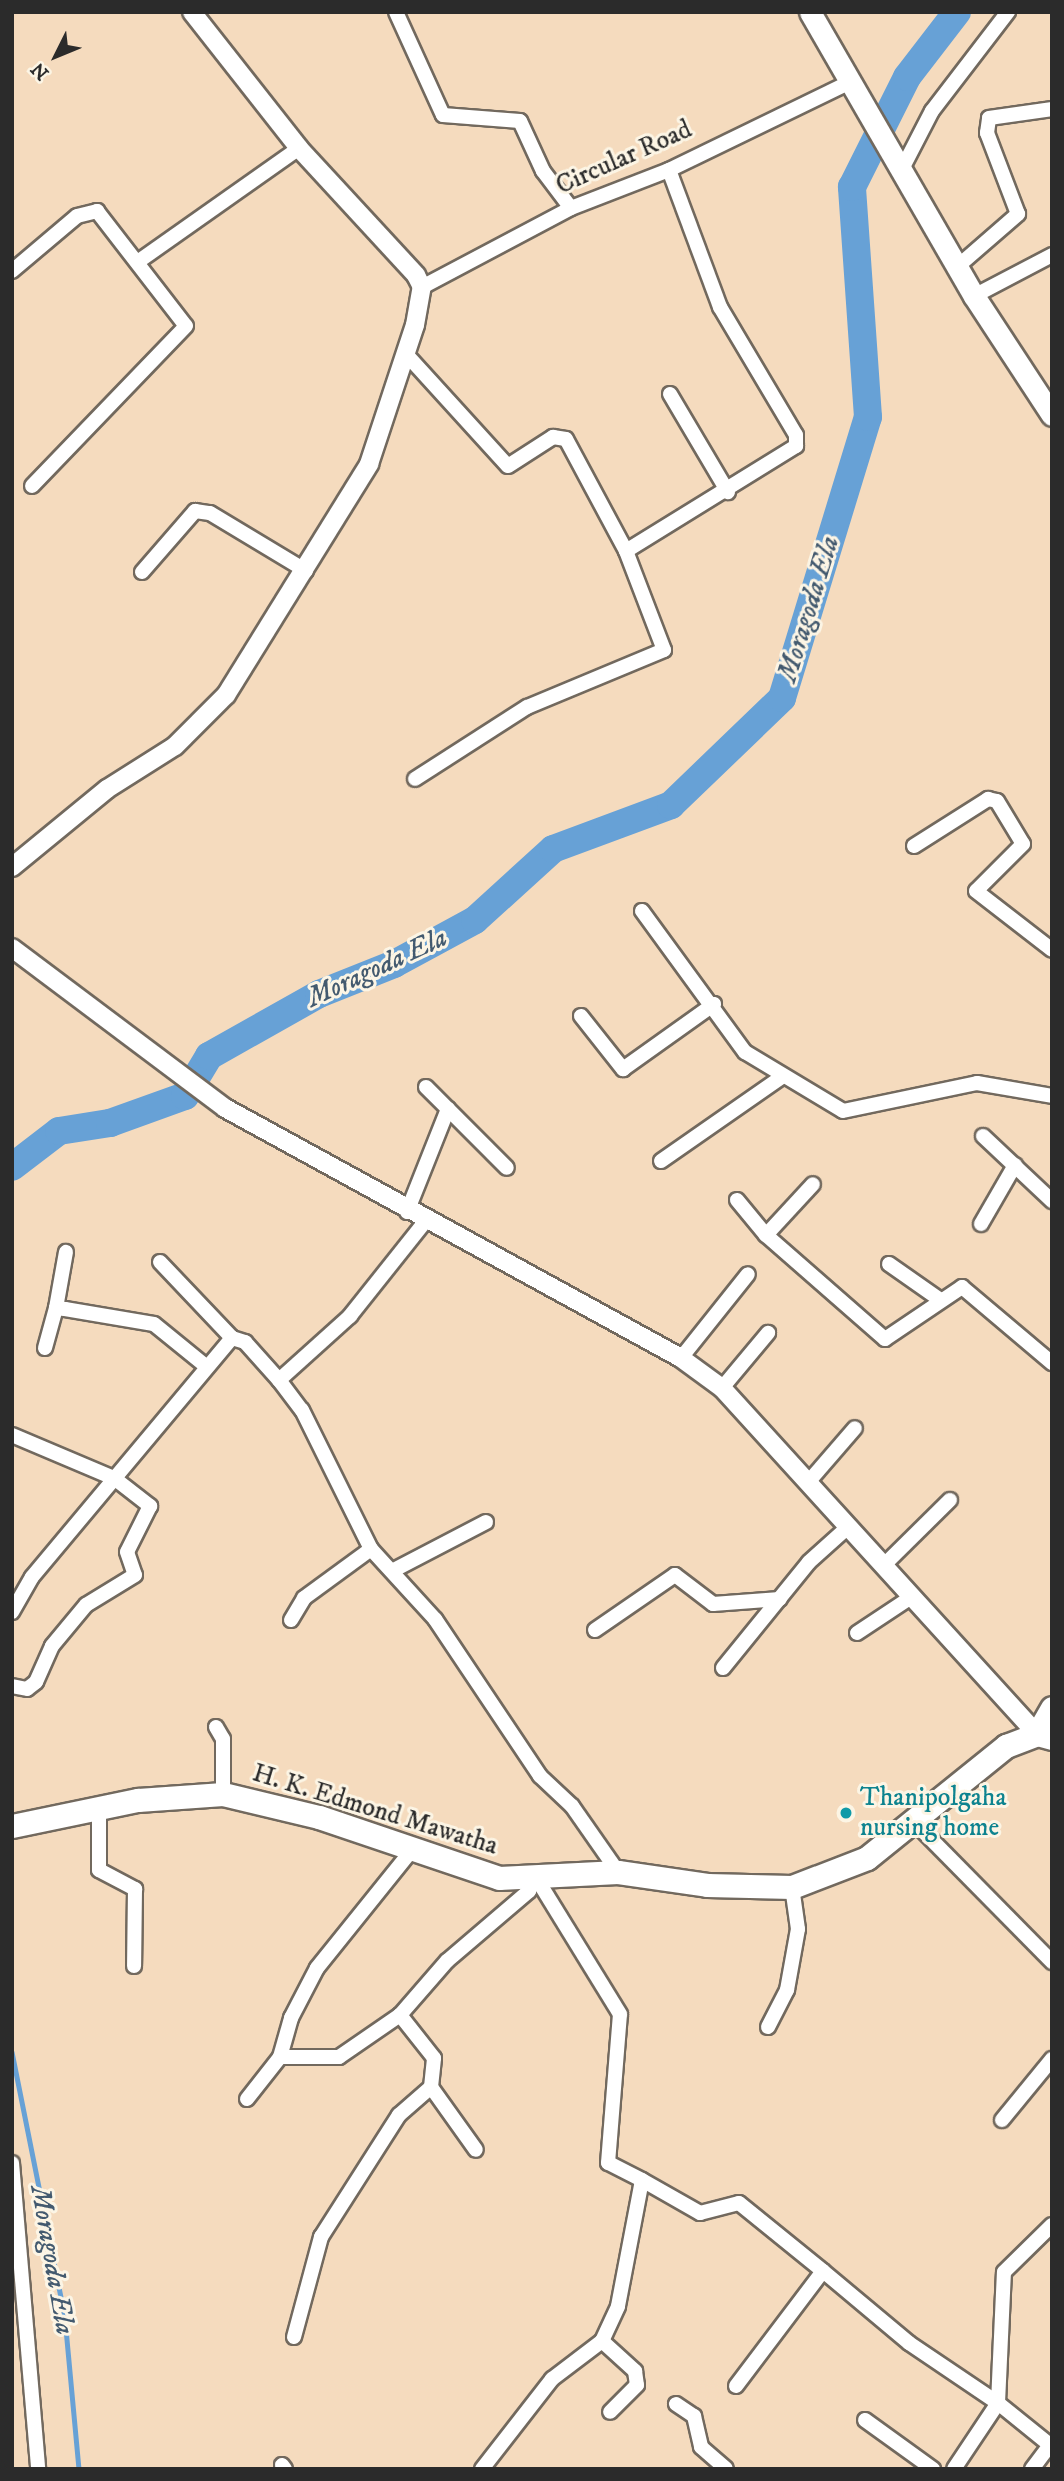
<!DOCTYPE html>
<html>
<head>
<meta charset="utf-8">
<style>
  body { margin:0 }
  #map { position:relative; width:1064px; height:2481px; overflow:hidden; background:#f5dbbe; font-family:"IM FELL DW Pica",serif }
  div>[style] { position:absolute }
  .stream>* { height:4.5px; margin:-2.25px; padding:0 2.25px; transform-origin:2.25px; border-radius:2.25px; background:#67a1d6 }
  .river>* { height:28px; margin:-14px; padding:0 14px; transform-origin:14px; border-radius:14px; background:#67a1d6 }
  .roads { filter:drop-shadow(2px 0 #72695e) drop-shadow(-2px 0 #72695e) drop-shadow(0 2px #72695e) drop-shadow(0 -2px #72695e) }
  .minor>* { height:14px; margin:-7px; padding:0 7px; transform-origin:7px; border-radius:7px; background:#fff }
  .tertiary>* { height:18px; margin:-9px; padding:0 9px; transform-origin:9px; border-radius:9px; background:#fff }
  .secondary>* { height:21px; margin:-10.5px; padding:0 10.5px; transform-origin:10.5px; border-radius:10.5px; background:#fff }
  .primary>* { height:23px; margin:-11.5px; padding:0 11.5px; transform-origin:11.5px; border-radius:11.5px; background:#fff }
  .dots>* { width:19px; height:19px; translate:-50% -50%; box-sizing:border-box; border:4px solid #fcf5e5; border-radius:50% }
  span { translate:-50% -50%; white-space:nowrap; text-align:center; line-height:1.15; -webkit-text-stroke:6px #fcf5e5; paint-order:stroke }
  .street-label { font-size:26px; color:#2b2b2b }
  .culture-label { font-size:26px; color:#0d838f }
  .left { translate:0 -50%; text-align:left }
  .water-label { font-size:28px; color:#435a6f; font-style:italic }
  .frame { position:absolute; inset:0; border:14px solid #2b2b2b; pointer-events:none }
  .north { position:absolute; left:21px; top:21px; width:70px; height:70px; -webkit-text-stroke:5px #fcf5e5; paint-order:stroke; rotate:227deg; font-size:19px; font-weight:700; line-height:28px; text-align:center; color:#2b2b2b }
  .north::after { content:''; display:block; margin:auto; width:24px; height:32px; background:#2b2b2b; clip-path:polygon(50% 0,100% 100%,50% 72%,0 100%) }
</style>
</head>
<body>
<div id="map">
  <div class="stream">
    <i style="left:12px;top:2052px;width:271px;rotate:78.7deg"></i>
    <i style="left:65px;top:2318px;width:152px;rotate:84.7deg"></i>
  </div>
  <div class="river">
    <i style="left:12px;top:1167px;width:59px;rotate:-37.5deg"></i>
    <i style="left:59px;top:1131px;width:52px;rotate:-8.9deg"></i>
    <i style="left:110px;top:1123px;width:80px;rotate:-19.8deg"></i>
    <i style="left:185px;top:1096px;width:47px;rotate:-59deg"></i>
    <i style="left:209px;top:1056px;width:126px;rotate:-29.4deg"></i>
    <i style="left:319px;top:994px;width:81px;rotate:-21.8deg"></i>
    <i style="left:394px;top:964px;width:92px;rotate:-28.5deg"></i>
    <i style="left:475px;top:920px;width:105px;rotate:-42.3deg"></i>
    <i style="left:553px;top:849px;width:126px;rotate:-20.4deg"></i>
    <i style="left:671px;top:805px;width:154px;rotate:-43.9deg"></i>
    <i style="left:782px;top:698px;width:294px;rotate:-73deg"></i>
    <i style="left:868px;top:417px;width:231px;rotate:-94deg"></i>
    <i style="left:852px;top:187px;width:123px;rotate:-63.4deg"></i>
    <i style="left:907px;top:77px;width:82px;rotate:-52.4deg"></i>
  </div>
  <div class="roads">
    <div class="minor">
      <i style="left:396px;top:12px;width:113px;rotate:65.5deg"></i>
      <i style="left:443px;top:115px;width:77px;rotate:4.5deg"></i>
      <i style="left:520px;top:121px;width:55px;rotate:65.3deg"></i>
      <i style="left:543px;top:171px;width:46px;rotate:52.9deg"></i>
      <i style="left:902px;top:169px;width:65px;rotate:-62.7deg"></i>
      <i style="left:932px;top:111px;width:125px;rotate:-52.5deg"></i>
      <i style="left:139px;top:261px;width:196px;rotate:-35.2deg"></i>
      <i style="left:957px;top:267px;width:81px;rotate:-41deg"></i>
      <i style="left:1018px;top:214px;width:87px;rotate:-110.9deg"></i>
      <i style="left:987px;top:133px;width:15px;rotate:-82deg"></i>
      <i style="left:989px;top:118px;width:64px;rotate:-8.1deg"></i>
      <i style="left:12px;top:271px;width:85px;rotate:-40.2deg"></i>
      <i style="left:77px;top:216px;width:21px;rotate:-14deg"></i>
      <i style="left:97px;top:211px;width:145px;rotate:52.3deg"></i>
      <i style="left:186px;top:326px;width:222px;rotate:133.9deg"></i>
      <i style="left:422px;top:287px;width:169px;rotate:-27.9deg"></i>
      <i style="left:571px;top:208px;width:105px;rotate:-21.2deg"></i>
      <i style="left:669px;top:170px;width:201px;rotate:-25.9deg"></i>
      <i style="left:974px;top:296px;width:88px;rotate:-27.7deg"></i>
      <i style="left:406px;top:354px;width:151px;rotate:47.7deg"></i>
      <i style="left:508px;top:466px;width:54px;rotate:-32.8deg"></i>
      <i style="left:553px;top:437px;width:13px;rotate:9deg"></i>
      <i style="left:566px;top:439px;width:127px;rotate:61.8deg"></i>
      <i style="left:626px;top:551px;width:106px;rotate:69deg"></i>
      <i style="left:664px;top:650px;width:148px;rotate:157.4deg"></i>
      <i style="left:527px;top:707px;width:133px;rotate:147.3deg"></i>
      <i style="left:670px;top:394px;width:114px;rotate:59.4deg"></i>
      <i style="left:626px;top:551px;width:200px;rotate:-31.7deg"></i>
      <i style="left:796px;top:446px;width:11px;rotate:-90deg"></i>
      <i style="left:796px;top:435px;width:149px;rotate:-120.7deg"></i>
      <i style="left:720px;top:307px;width:146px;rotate:-110.4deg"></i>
      <i style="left:142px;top:572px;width:81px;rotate:-49deg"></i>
      <i style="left:195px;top:511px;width:15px;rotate:8deg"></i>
      <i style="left:210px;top:513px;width:112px;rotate:31.1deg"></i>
      <i style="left:914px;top:846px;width:88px;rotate:-32.4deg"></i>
      <i style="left:988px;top:799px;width:9px;rotate:13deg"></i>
      <i style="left:997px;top:801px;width:50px;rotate:58.8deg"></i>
      <i style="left:1023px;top:844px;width:66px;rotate:135deg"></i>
      <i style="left:976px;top:891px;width:96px;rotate:37.8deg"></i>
      <i style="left:642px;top:911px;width:175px;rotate:53.9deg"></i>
      <i style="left:745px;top:1052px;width:114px;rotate:31deg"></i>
      <i style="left:843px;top:1111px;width:137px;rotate:-11.8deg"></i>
      <i style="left:977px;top:1083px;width:76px;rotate:9.8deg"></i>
      <i style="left:581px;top:1016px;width:68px;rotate:51.6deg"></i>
      <i style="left:623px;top:1069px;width:112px;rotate:-35.5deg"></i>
      <i style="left:426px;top:1087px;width:31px;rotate:45deg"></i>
      <i style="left:983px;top:1136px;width:95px;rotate:43.3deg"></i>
      <i style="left:661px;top:1161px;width:147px;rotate:-34.8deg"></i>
      <i style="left:737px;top:1200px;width:45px;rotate:50.4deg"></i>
      <i style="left:766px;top:1235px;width:158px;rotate:41.2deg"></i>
      <i style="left:885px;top:1339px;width:93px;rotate:-34deg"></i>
      <i style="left:962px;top:1287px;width:118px;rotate:40.2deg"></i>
      <i style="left:407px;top:1212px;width:111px;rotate:-68.3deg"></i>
      <i style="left:448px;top:1109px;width:83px;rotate:45deg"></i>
      <i style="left:981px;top:1224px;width:68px;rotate:-60deg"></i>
      <i style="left:766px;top:1235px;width:69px;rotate:-47.3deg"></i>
      <i style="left:160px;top:1262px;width:105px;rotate:46.5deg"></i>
      <i style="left:889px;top:1264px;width:61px;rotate:35deg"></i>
      <i style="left:56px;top:1308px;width:57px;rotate:-79.9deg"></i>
      <i style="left:45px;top:1348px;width:41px;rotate:-74.6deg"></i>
      <i style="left:56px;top:1308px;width:9px;rotate:6deg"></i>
      <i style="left:65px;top:1309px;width:90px;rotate:9.6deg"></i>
      <i style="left:154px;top:1324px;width:68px;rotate:39.1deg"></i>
      <i style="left:681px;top:1358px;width:107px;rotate:-51.4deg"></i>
      <i style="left:279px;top:1380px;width:38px;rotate:53deg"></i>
      <i style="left:302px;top:1410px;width:155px;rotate:63.6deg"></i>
      <i style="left:371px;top:1549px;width:95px;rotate:47.6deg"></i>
      <i style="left:435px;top:1619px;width:189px;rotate:56.2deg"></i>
      <i style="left:540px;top:1776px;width:44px;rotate:43.2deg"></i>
      <i style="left:572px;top:1806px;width:80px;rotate:55.1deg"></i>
      <i style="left:722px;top:1388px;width:72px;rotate:-50.1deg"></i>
      <i style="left:12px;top:1435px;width:111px;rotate:22.9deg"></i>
      <i style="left:114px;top:1478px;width:46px;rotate:37.9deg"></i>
      <i style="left:150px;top:1506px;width:51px;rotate:116.6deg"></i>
      <i style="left:127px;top:1552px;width:24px;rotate:71deg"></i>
      <i style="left:135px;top:1575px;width:57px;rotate:148.5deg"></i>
      <i style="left:86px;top:1605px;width:53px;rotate:129.7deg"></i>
      <i style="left:52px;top:1646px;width:39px;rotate:114deg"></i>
      <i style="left:36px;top:1682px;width:11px;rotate:142deg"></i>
      <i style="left:27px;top:1689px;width:15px;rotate:-169deg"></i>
      <i style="left:811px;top:1479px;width:67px;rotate:-49.2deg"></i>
      <i style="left:883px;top:1566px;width:94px;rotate:-44.6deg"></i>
      <i style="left:392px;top:1571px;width:106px;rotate:-27.5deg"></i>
      <i style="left:12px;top:1612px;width:40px;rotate:-60.3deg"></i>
      <i style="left:32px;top:1577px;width:312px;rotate:-50.1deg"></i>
      <i style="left:232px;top:1338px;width:14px;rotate:17deg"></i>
      <i style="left:245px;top:1342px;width:51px;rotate:48.2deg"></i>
      <i style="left:279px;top:1380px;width:96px;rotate:-42deg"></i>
      <i style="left:350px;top:1316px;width:119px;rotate:-51.5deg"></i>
      <i style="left:291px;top:1620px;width:26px;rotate:-59deg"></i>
      <i style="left:304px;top:1598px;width:83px;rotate:-36.2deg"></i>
      <i style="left:595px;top:1630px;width:97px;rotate:-34.5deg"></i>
      <i style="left:675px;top:1575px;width:48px;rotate:37.3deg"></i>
      <i style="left:713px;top:1604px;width:67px;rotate:-4.3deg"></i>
      <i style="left:857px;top:1633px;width:67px;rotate:-33.5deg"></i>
      <i style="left:723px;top:1668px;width:136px;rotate:-50.9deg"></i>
      <i style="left:809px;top:1562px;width:52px;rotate:-41.9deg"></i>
      <i style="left:216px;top:1727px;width:14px;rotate:60deg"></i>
      <i style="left:223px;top:1739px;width:55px;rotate:90deg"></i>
      <i style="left:99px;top:1810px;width:60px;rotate:90deg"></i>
      <i style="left:99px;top:1870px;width:41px;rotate:27.8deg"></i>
      <i style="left:135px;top:1889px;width:77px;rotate:90.7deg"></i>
      <i style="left:916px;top:1824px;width:194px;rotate:45.4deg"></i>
      <i style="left:768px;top:2027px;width:42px;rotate:-62.8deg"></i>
      <i style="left:787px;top:1990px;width:62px;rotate:-79.8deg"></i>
      <i style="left:798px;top:1929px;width:42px;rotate:-98.1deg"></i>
      <i style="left:280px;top:2057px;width:41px;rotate:-74.2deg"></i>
      <i style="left:291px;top:2018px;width:56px;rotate:-62.5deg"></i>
      <i style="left:317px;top:1968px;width:150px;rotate:-51.2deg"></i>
      <i style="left:431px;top:2087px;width:77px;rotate:54.5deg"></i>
      <i style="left:247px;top:2099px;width:53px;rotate:-51.8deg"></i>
      <i style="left:280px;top:2057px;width:59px"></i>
      <i style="left:339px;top:2057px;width:74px;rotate:-34.5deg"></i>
      <i style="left:400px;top:2015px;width:72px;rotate:-49deg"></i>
      <i style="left:447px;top:1961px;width:108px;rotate:-40.5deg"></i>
      <i style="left:529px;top:1891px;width:16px;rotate:-68deg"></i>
      <i style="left:1002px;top:2120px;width:79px;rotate:-50.7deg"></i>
      <i style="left:12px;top:2163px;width:307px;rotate:85.1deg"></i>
      <i style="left:642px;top:2180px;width:67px;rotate:29.6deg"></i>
      <i style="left:700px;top:2213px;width:40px;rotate:-14.4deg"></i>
      <i style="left:739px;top:2203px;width:108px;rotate:39deg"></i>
      <i style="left:294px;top:2337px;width:104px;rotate:-74.9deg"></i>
      <i style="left:321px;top:2237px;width:145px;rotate:-57.4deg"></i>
      <i style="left:399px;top:2115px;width:43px;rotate:-41.2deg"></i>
      <i style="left:431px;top:2087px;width:29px;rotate:-84deg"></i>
      <i style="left:434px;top:2058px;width:55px;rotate:-128.3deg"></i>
      <i style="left:602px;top:2341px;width:45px;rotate:42.3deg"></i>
      <i style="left:635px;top:2371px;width:14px;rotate:82deg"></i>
      <i style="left:637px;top:2385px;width:38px;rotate:135deg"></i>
      <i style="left:736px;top:2386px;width:144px;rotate:-52.9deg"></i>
      <i style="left:823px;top:2271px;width:112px;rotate:39.9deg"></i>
      <i style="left:909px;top:2343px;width:107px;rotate:34deg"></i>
      <i style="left:998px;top:2403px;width:79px;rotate:123.7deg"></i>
      <i style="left:676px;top:2404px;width:22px;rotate:34deg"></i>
      <i style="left:694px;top:2416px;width:32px;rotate:77deg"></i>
      <i style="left:701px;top:2447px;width:33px;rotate:41deg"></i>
      <i style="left:865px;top:2420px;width:84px;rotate:35.8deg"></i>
      <i style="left:282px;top:2465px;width:5px;rotate:53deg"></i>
      <i style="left:482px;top:2469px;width:114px;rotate:-52.1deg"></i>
      <i style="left:552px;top:2379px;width:63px;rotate:-37.2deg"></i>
      <i style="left:602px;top:2341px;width:38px;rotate:-65deg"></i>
      <i style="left:618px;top:2306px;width:128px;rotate:-79.2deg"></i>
      <i style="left:642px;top:2180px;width:38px;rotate:-153deg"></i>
      <i style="left:608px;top:2163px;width:149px;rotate:-85.4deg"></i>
      <i style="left:620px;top:2014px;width:162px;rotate:-121.6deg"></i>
      <i style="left:1032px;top:2469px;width:30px;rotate:-53deg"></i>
      <i style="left:1050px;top:2445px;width:67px;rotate:-141.1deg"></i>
      <i style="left:998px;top:2403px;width:131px;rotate:-87.4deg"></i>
      <i style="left:1004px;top:2272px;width:67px;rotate:-44.4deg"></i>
    </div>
    <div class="tertiary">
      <i style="left:12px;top:867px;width:123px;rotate:-39.4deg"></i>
      <i style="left:107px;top:789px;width:80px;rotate:-32.3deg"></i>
      <i style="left:175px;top:746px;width:72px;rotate:-45deg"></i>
      <i style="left:226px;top:695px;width:272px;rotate:-58.2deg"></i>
      <i style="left:369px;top:464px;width:146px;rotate:-71.7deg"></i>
      <i style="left:415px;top:325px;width:39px;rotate:-80deg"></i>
      <i style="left:422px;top:287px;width:13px;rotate:-117deg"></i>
      <i style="left:416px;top:275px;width:173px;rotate:-132.7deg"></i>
      <i style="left:299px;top:148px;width:173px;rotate:-128.2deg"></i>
      <i style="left:12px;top:948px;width:266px;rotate:36.9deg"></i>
      <i style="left:225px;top:1108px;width:520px;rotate:28.73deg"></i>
      <i style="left:681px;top:1358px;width:51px;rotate:36.2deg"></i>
      <i style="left:722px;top:1388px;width:468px;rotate:47.7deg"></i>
    </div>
    <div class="secondary">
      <i style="left:810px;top:12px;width:328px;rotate:60deg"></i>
      <i style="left:974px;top:296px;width:142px;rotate:56.8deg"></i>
    </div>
    <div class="primary">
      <i style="left:1037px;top:1734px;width:30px;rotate:-60deg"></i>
      <i style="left:12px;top:1826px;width:129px;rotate:-11.7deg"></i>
      <i style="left:138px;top:1800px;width:85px;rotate:-4deg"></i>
      <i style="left:223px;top:1794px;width:99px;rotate:13.5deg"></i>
      <i style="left:319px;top:1817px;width:190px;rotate:18.7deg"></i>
      <i style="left:499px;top:1878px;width:119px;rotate:-2.9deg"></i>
      <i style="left:618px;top:1872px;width:90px;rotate:8.3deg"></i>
      <i style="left:707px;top:1885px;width:85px;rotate:1.3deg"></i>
      <i style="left:792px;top:1887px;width:80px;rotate:-21.1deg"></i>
      <i style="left:867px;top:1858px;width:179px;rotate:-38.9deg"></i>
      <i style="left:1006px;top:1746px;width:33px;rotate:-21deg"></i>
      <i style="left:1037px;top:1734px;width:16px;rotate:15deg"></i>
    </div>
  </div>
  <div class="dots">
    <i style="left:846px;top:1813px;background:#0f9aa8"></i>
  </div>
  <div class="street-label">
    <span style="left:624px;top:158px;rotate:-24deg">Circular Road</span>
    <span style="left:375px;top:1810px;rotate:17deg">H. K. Edmond Mawatha</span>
  </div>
  <div class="culture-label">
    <span class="left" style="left:860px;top:1813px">Thanipolgaha<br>nursing home</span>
  </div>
  <div class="water-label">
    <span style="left:809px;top:609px;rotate:-73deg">Moragoda Ela</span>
    <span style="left:377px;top:968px;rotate:-25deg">Moragoda Ela</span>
    <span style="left:52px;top:2260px;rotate:80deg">Moragoda Ela</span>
  </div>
  <div class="frame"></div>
  <div class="north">N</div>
</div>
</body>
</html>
